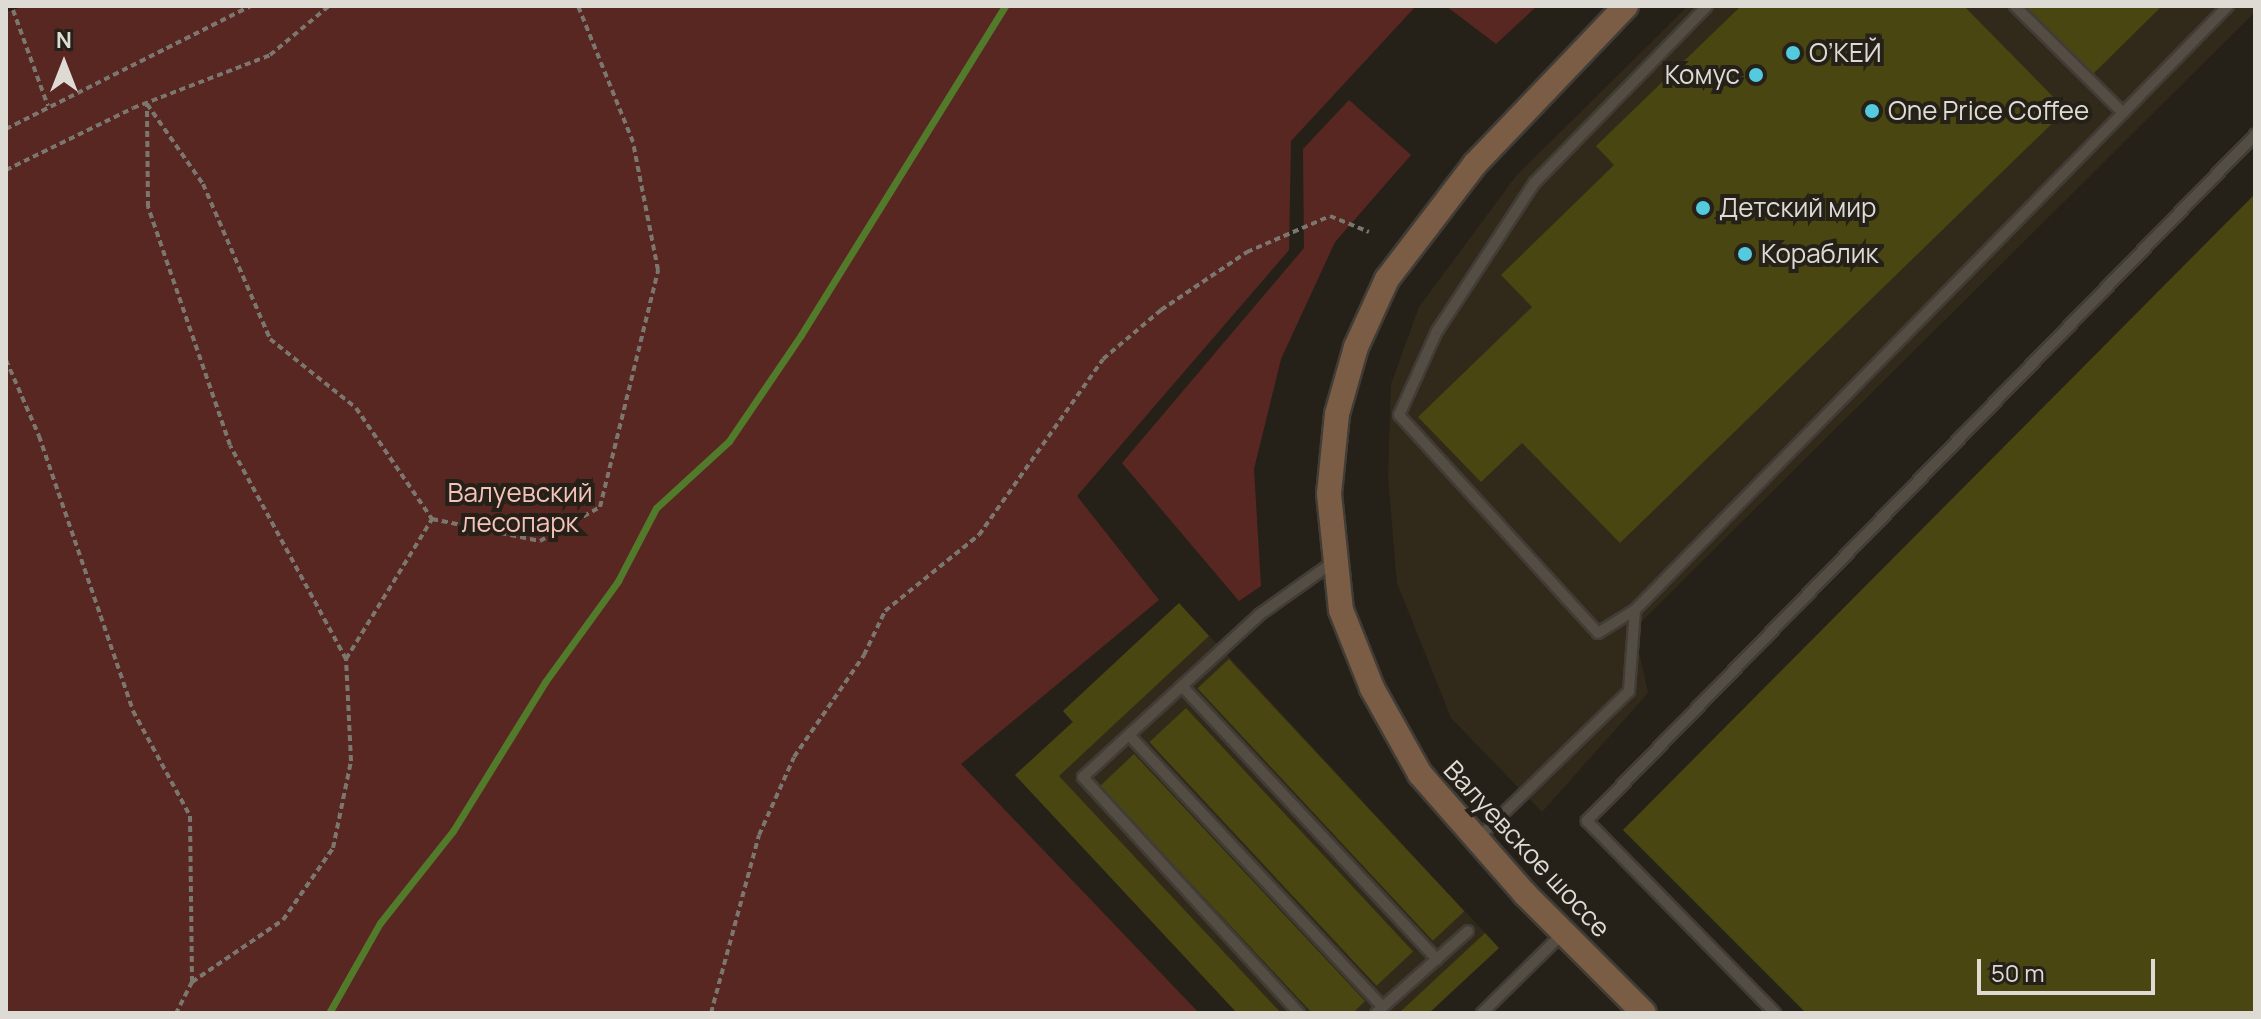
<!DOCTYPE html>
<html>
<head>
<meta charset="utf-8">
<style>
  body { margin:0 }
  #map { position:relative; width:2261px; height:1019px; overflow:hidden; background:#262118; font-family:Manrope,sans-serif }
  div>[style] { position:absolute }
  .built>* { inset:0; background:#31291a }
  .green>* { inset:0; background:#592721 }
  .stream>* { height:7px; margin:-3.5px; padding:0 3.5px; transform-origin:3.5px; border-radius:3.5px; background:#517b2b }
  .building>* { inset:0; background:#494611; transform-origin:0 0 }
  .path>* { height:4px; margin-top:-2px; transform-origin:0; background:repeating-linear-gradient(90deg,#7b776f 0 6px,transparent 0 10px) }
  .roads { filter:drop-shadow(2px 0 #413c36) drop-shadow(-2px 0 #413c36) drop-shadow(0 2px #413c36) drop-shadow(0 -2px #413c36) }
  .service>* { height:10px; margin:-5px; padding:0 5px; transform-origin:5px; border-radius:5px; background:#534d43 }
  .secondary>* { height:24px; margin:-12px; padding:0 12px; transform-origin:12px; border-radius:12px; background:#7a5d44 }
  .dots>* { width:22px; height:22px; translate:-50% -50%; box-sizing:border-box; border:4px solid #262118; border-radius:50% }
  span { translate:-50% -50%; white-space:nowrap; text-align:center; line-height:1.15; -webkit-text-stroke:8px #262118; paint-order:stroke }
  .poi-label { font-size:26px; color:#dedbd5 }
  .left { translate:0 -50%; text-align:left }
  .right { translate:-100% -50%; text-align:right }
  .park-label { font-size:26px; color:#f6c3bb }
  .street-label { font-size:26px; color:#dedbd5 }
  .frame { position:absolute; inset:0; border:8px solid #dedbd5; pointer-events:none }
  .north { position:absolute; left:24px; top:24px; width:80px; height:80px; -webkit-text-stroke:6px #262118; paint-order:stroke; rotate:0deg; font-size:22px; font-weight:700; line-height:32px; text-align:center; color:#dedbd5 }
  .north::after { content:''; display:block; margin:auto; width:28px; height:36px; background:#dedbd5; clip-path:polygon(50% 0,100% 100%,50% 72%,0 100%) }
  .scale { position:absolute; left:1977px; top:959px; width:178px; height:36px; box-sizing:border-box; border:4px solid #dedbd5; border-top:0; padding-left:10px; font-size:24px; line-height:28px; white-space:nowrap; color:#dedbd5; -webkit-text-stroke:6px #262118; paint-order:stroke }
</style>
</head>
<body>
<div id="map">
  <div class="built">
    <i style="clip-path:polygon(1688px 6px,2255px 6px,2255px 12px,1634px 629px,1648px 693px,1542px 812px,1451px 718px,1397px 583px,1388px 476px,1391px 384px,1419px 307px,1516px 176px)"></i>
    <i style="clip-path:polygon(1179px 603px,1499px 948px,1429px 1013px,1237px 1013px,1015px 775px,1072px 722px,1063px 711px)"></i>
  </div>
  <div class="green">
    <i style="clip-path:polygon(26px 6px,1416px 6px,1291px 141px,1289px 250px,1077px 496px,1159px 600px,961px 764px,1199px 1013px,6px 1013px,6px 12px)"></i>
    <i style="clip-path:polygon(1446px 6px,1537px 6px,1496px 44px)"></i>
    <i style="clip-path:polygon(1349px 100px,1411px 155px,1335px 242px,1281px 359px,1254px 469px,1261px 586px,1239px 601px,1122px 463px,1304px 248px,1303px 149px)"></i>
  </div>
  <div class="stream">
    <i style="left:329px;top:1013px;width:103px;rotate:-60.5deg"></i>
    <i style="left:380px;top:923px;width:117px;rotate:-51.6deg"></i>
    <i style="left:453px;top:831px;width:175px;rotate:-58.3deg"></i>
    <i style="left:545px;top:682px;width:125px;rotate:-54.1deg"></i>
    <i style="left:618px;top:581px;width:82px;rotate:-62.5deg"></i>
    <i style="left:656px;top:508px;width:99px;rotate:-42.5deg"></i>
    <i style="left:729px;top:441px;width:128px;rotate:-55.8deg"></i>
    <i style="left:801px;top:335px;width:387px;rotate:-58.2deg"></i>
  </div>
  <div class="building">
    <i style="clip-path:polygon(1741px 6px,1964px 6px,2066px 110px,1620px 543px,1522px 443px,1481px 482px,1418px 417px,1532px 307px,1501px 275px,1614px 165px,1596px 146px)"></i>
    <i style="clip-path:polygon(2025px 6px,2162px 6px,2093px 74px)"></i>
    <i style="clip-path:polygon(2255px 194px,2255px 1013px,1806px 1013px,1623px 830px)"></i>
    <i style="clip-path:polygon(1179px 603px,1209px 636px,1059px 776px,1281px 1013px,1237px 1013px,1015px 775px,1073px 722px,1063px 711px)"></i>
    <i style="left:1229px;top:659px;width:345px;height:43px;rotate:47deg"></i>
    <i style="left:1186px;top:708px;width:333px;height:50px;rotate:47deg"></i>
    <i style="clip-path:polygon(1134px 754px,1365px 1001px,1353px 1013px,1312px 1013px,1100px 786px)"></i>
    <i style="clip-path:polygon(1485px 933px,1499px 948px,1429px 1013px,1399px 1013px)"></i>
  </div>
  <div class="path">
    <i style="left:13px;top:10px;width:102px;rotate:70deg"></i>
    <i style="left:6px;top:129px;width:274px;rotate:-26.7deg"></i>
    <i style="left:6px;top:170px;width:141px;rotate:-26deg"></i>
    <i style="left:133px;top:108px;width:147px;rotate:-21.1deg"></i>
    <i style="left:270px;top:55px;width:77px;rotate:-39.7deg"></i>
    <i style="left:6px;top:360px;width:83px;rotate:66.5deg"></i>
    <i style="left:39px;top:436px;width:291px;rotate:71.1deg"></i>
    <i style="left:133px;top:711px;width:119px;rotate:61.5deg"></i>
    <i style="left:190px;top:816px;width:166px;rotate:89.3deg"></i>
    <i style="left:192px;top:982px;width:35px;rotate:117deg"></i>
    <i style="left:346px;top:659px;width:164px;rotate:-58.4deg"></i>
    <i style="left:192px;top:982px;width:110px;rotate:-34.3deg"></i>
    <i style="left:283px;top:920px;width:88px;rotate:-55.2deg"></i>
    <i style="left:333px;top:848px;width:89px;rotate:-78.3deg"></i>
    <i style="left:351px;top:761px;width:102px;rotate:-92.8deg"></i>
    <i style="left:346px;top:659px;width:243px;rotate:-118.5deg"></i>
    <i style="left:230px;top:445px;width:252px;rotate:-109deg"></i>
    <i style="left:148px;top:207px;width:103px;rotate:-90.6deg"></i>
    <i style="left:147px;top:104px;width:98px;rotate:55deg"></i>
    <i style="left:203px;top:184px;width:169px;rotate:66.6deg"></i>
    <i style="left:270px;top:339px;width:110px;rotate:38.7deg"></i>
    <i style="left:356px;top:408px;width:135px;rotate:55.6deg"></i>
    <i style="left:432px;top:519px;width:110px;rotate:11.5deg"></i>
    <i style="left:540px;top:541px;width:69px;rotate:-29.5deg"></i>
    <i style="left:600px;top:507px;width:244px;rotate:-76.2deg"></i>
    <i style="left:658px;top:270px;width:130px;rotate:-101.1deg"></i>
    <i style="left:633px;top:142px;width:147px;rotate:-112deg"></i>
    <i style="left:711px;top:1013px;width:184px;rotate:-74.9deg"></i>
    <i style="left:759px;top:835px;width:85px;rotate:-65.8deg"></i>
    <i style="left:794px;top:757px;width:124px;rotate:-55.5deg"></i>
    <i style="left:864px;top:655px;width:49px;rotate:-64.5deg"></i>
    <i style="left:885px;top:611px;width:121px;rotate:-39deg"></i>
    <i style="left:979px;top:535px;width:215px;rotate:-54.8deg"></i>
    <i style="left:1103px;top:359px;width:76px;rotate:-40.2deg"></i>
    <i style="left:1161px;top:310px;width:104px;rotate:-34deg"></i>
    <i style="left:1247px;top:252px;width:90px;rotate:-23.4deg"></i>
    <i style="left:1330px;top:216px;width:42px;rotate:22.3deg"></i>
  </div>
  <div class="roads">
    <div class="service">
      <i style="left:1707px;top:6px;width:246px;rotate:134.3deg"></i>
      <i style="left:1535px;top:182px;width:178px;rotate:123.3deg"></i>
      <i style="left:1437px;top:331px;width:92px;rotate:114.3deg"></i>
      <i style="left:1399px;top:415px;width:295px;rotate:47.6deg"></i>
      <i style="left:1598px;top:633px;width:44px;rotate:-31.9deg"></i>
      <i style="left:1635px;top:610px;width:846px;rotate:-45.53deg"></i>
      <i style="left:2015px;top:6px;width:152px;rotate:44.7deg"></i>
      <i style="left:1182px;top:686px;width:374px;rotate:47deg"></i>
      <i style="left:1129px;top:735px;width:372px;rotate:47deg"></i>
      <i style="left:1477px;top:839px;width:212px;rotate:-44.2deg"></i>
      <i style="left:1629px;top:691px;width:81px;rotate:-85.8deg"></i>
      <i style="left:1299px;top:1013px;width:320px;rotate:-132.5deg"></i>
      <i style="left:1083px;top:777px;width:239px;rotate:-42.6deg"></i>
      <i style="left:1259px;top:615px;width:90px;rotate:-35.5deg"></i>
      <i style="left:1376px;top:1013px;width:123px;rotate:-41.7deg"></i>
      <i style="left:1482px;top:1013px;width:112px;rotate:-44.6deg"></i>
      <i style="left:1775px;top:1013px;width:269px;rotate:-134.4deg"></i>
      <i style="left:1587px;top:821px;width:958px;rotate:-45.76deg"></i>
    </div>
    <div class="secondary">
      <i style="left:1626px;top:6px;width:219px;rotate:133.7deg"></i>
      <i style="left:1475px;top:164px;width:145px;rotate:127.4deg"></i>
      <i style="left:1387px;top:279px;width:75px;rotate:114.5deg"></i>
      <i style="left:1356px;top:347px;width:70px;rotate:105.8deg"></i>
      <i style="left:1337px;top:414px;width:80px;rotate:95.7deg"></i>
      <i style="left:1329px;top:494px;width:117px;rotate:84.1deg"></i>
      <i style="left:1341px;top:610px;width:84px;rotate:68.3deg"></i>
      <i style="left:1372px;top:688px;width:98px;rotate:60.8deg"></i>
      <i style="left:1420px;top:774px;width:159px;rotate:48.8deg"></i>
      <i style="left:1525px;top:894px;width:168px;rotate:45deg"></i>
    </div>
  </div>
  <div class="dots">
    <i style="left:1793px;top:53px;background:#54cade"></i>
    <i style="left:1756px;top:75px;background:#54cade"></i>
    <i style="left:1872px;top:111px;background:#54cade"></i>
    <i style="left:1703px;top:208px;background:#54cade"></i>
    <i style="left:1745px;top:254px;background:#54cade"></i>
  </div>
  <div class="poi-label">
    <span class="left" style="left:1809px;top:53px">О’КЕЙ</span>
    <span class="right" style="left:1740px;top:75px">Комус</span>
    <span class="left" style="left:1888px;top:111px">One Price Coffee</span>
    <span class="left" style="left:1719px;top:208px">Детский мир</span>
    <span class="left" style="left:1761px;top:254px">Кораблик</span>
  </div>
  <div class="park-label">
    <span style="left:520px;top:508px">Валуевский<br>лесопарк</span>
  </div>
  <div class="street-label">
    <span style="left:1527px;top:849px;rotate:47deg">Валуевское шоссе</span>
  </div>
  <div class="frame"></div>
  <div class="north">N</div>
  <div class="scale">50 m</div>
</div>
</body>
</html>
